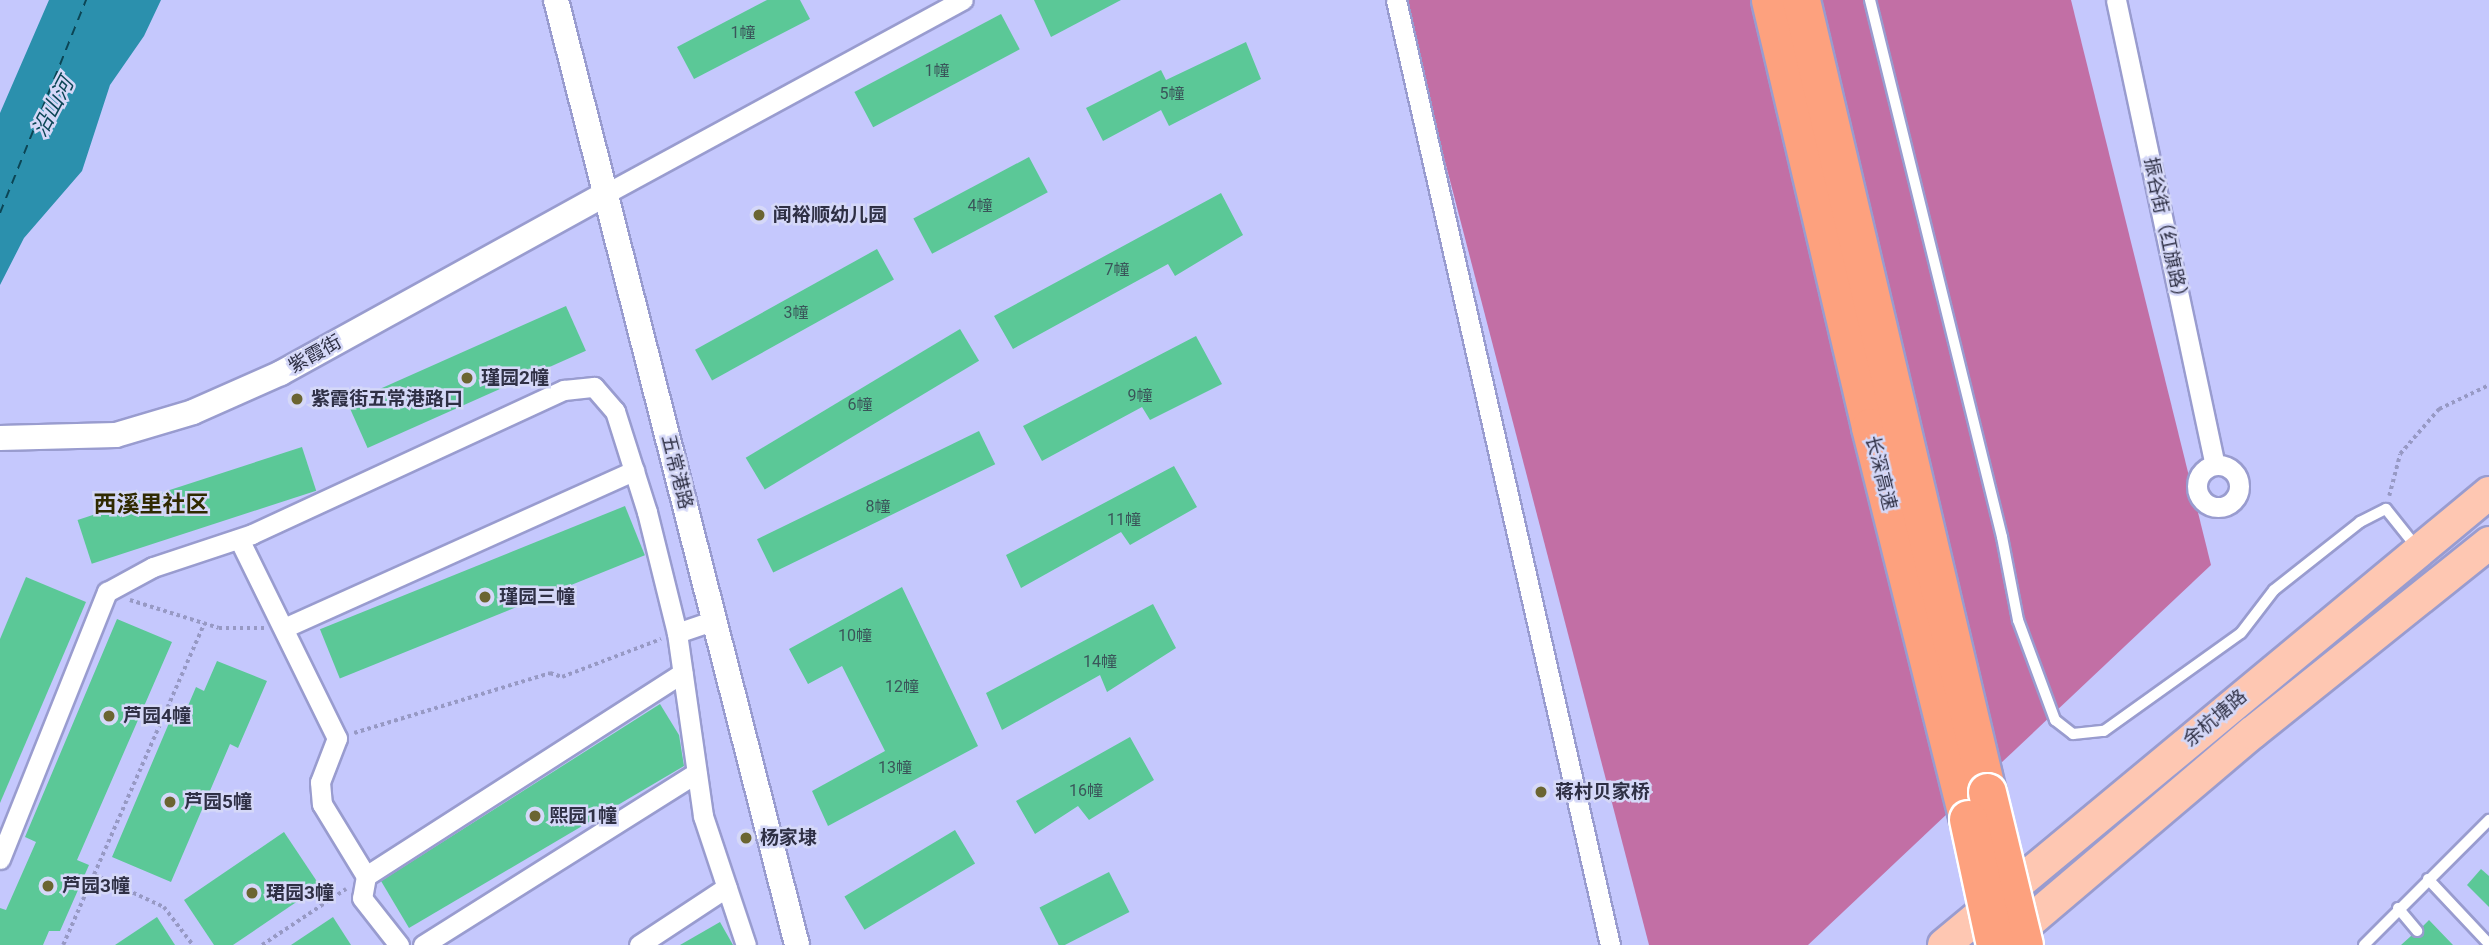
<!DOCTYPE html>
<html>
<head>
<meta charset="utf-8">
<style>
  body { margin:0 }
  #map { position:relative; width:2489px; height:945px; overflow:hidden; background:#c5c8fd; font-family:Roboto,"Noto Sans SC",sans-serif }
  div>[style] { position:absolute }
  .forest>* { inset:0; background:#c26fa5 }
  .water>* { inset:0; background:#2b90ad }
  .ferry>* { height:2px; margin-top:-1px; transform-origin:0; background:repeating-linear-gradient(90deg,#0b4555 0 9px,transparent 0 16px) }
  .building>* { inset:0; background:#5bc897; transform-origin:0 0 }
  .path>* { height:3.5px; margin-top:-1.75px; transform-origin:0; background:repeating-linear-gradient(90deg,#9799c4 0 3.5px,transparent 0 7px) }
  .roads { filter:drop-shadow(2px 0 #999ccf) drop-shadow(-2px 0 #999ccf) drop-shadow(0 2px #999ccf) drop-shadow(0 -2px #999ccf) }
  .service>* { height:10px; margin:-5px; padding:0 5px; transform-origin:5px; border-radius:5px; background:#fff }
  .minor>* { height:19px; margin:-9.5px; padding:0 9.5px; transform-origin:9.5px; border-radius:9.5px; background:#fff }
  .minor>.ring { margin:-9.5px; padding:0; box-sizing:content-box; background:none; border:19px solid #fff; border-radius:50% }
  .tertiary>* { height:24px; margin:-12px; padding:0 12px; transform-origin:12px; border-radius:12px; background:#fff }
  .primary>* { height:32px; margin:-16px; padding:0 16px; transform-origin:16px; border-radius:16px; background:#fec7b2 }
  .motorway>* { height:37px; margin:-18.5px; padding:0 18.5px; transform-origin:18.5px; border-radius:18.5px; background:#fda17e }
  .bridges { filter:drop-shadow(2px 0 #fff) drop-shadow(-2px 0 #fff) drop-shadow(0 2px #fff) drop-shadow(0 -2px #fff) }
  .motorway-bridge>* { height:37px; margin:-18.5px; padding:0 18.5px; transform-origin:18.5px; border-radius:18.5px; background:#fda17e }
  .dots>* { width:19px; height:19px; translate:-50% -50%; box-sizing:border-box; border:4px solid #d5d8f8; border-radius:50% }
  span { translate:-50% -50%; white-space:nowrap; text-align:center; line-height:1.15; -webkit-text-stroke:5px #d5d8f8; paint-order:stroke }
  .number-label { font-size:16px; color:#3a565a }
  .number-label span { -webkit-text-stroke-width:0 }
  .poi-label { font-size:19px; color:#2f3045; font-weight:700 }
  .left { translate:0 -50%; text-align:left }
  .street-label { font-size:19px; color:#2f3045 }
  .water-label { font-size:21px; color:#0b4555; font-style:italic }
  .quarter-label { font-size:23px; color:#302a00; font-weight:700 }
</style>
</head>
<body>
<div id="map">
  <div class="forest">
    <i style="clip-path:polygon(1403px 0,2071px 0,2211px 565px,1808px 945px,1649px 945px)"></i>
  </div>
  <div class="water">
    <i style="clip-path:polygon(49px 0,161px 0,144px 36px,110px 85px,82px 171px,24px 238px,0 285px,0 113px)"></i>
  </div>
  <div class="ferry">
    <i style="left:0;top:213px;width:230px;rotate:-68deg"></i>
  </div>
  <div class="building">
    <i style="clip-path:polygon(767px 0,800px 0,810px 19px,694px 79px,677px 47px)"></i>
    <i style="clip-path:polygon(1034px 0,1121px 0,1051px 37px)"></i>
    <i style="left:1001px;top:14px;width:40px;height:166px;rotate:62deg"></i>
    <i style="clip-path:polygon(1246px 42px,1261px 79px,1169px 126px,1161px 110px,1103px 141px,1086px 108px,1161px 70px,1166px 80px)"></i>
    <i style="left:1029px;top:157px;width:40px;height:131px;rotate:62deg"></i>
    <i style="clip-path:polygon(1221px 193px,1243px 235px,1175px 276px,1168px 264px,1013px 349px,994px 316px)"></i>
    <i style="left:877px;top:249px;width:35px;height:208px;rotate:61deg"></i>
    <i style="left:566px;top:306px;width:49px;height:239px;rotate:66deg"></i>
    <i style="left:960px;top:329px;width:37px;height:250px;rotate:59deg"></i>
    <i style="clip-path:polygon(1196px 336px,1222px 384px,1150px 420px,1142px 407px,1042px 461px,1023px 426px)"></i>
    <i style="left:979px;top:431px;width:37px;height:247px;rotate:64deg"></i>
    <i style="left:302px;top:447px;width:46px;height:236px;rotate:72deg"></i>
    <i style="clip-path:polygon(1174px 466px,1197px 507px,1130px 545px,1121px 532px,1021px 588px,1006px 555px)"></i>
    <i style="left:625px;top:506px;width:53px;height:329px;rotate:68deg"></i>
    <i style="clip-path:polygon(26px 577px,86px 602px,0 803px,0 639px)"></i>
    <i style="clip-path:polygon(902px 587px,978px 746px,828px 826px,812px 791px,885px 751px,842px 666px,808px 684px,789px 649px)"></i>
    <i style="clip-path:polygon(1153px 604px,1176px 648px,1107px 692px,1100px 675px,1002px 730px,986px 693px)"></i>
    <i style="clip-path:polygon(117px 619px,172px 642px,77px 860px,89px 865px,60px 931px,49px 931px,43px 945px,0 945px,0 908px,6px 910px,36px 842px,25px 837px)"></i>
    <i style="clip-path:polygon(217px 661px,267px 681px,238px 748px,230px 744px,171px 882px,112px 857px,172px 716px,182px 720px,196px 687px,204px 691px)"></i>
    <i style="clip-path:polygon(660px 704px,679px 735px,684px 766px,409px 928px,381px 881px)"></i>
    <i style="clip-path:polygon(1130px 737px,1154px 780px,1089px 820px,1078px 806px,1035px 834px,1016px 801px)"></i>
    <i style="left:955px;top:830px;width:39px;height:129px;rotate:59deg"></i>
    <i style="clip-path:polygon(284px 832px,320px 886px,233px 945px,214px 945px,184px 900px)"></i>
    <i style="clip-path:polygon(2481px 869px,2489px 876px,2489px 907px,2467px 885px)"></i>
    <i style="left:1109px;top:872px;width:45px;height:78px;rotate:63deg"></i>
    <i style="clip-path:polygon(157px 917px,175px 945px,115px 945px)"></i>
    <i style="clip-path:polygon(333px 917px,351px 945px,291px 945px)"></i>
    <i style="clip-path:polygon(2429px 920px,2453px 945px,2401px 945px,2411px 936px,2422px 936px,2423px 926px)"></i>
    <i style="clip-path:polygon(720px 922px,733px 945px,680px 945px)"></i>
  </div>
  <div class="path">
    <i style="left:2389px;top:496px;width:43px;rotate:-75.3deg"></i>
    <i style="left:2400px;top:454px;width:60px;rotate:-49.1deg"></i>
    <i style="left:2439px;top:409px;width:55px;rotate:-25.6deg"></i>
    <i style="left:130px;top:600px;width:93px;rotate:17.5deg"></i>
    <i style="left:219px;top:628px;width:46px"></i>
    <i style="left:354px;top:733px;width:205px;rotate:-17deg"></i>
    <i style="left:550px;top:673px;width:13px;rotate:18deg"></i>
    <i style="left:562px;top:677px;width:106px;rotate:-21deg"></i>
    <i style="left:95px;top:875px;width:76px;rotate:24.9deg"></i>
    <i style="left:164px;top:907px;width:48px;rotate:52.7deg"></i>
    <i style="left:63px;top:945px;width:351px;rotate:-66.3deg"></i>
    <i style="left:262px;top:945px;width:101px;rotate:-33.7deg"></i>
  </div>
  <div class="roads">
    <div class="service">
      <i style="left:1870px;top:0;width:553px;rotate:76.19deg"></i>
      <i style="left:2002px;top:537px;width:85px;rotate:79.1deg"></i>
      <i style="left:2018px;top:620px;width:107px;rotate:69.7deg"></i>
      <i style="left:2055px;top:720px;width:23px;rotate:38deg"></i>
      <i style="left:2073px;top:734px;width:31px;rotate:-6deg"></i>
      <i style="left:2104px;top:731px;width:168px;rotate:-35.6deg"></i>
      <i style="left:2241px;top:633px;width:54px;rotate:-52.5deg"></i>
      <i style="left:2274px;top:590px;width:110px;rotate:-38.3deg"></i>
      <i style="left:2360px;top:522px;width:29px;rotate:-27deg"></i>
      <i style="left:2386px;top:509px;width:51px;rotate:51.3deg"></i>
      <i style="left:2428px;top:879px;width:89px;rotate:46.8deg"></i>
      <i style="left:2398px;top:908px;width:30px;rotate:50deg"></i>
      <i style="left:2364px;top:945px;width:177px;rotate:-45deg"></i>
    </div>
    <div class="minor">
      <i style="left:1396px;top:0;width:969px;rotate:77.24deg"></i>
      <i style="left:2116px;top:0;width:474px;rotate:78deg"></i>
      <i style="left:605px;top:194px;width:407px;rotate:-28.5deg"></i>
      <i class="ring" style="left:2197px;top:465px;width:23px;height:23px"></i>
      <i style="left:239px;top:539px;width:222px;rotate:63.8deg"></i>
      <i style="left:337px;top:738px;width:47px;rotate:111.1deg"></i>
      <i style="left:320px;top:782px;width:22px;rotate:85deg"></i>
      <i style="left:322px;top:804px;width:84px;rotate:58.6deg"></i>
      <i style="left:366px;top:876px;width:22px;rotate:100deg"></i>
      <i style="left:362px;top:898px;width:60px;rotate:51.8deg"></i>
      <i style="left:284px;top:628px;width:384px;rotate:-24.2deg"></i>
      <i style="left:677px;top:633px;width:40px;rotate:-18.9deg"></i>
      <i style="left:0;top:859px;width:288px;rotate:-68.2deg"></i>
      <i style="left:107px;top:592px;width:52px;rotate:-28.5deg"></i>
      <i style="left:153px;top:567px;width:104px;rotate:-18.4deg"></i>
      <i style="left:252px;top:534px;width:344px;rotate:-24.8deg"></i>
      <i style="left:564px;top:390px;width:30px;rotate:-6deg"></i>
      <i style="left:594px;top:387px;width:32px;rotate:49deg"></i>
      <i style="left:615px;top:411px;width:106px;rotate:72.4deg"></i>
      <i style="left:647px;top:512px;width:125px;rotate:76.1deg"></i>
      <i style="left:677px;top:633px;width:185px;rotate:81.9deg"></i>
      <i style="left:703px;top:816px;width:136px;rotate:71.6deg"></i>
      <i style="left:366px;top:876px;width:376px;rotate:-32.7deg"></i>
      <i style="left:423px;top:945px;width:323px;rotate:-32.2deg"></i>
      <i style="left:639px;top:945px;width:105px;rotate:-33.4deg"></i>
    </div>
    <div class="tertiary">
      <i style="left:556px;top:0;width:975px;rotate:75.69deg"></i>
      <i style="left:0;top:438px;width:116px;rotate:-1.5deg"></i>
      <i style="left:116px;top:435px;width:80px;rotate:-16.6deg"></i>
      <i style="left:193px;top:412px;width:96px;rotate:-23.9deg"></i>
      <i style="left:281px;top:373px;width:370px;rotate:-28.9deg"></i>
    </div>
    <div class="primary">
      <i style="left:2003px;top:944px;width:326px;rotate:-40.3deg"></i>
      <i style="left:2252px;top:733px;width:304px;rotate:-38.7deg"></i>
      <i style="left:1944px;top:945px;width:708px;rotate:-39.67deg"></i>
    </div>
    <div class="motorway">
      <i style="left:1770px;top:0;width:439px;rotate:76.8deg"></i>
      <i style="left:1870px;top:427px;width:404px;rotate:76deg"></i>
      <i style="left:1801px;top:0;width:814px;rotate:76.78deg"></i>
    </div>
  </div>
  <div class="bridges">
    <div class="motorway-bridge">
      <i style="left:1987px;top:792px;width:157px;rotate:76.4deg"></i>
      <i style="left:1968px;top:819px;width:129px;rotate:77.9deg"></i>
    </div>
  </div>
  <div class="dots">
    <i style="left:759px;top:215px;background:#6b6531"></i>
    <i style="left:467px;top:378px;background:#6b6531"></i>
    <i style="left:297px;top:399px;background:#6b6531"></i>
    <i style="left:485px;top:597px;background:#6b6531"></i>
    <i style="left:109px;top:716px;background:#6b6531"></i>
    <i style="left:1541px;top:792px;background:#6b6531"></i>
    <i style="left:170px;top:802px;background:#6b6531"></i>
    <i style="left:535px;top:816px;background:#6b6531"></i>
    <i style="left:746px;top:838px;background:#6b6531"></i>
    <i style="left:48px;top:886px;background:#6b6531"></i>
    <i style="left:252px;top:893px;background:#6b6531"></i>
  </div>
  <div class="number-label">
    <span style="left:743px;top:33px">1幢</span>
    <span style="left:937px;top:71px">1幢</span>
    <span style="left:1172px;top:94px">5幢</span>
    <span style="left:980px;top:206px">4幢</span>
    <span style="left:1117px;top:270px">7幢</span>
    <span style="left:796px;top:313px">3幢</span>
    <span style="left:1140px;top:396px">9幢</span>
    <span style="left:860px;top:405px">6幢</span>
    <span style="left:878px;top:507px">8幢</span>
    <span style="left:1124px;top:520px">11幢</span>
    <span style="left:855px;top:636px">10幢</span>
    <span style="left:1100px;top:662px">14幢</span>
    <span style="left:902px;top:687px">12幢</span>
    <span style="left:895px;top:768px">13幢</span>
    <span style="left:1086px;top:791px">16幢</span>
  </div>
  <div class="poi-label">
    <span class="left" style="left:773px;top:215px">闻裕顺幼儿园</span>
    <span class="left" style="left:481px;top:378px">瑾园2幢</span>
    <span class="left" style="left:311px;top:399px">紫霞街五常港路口</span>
    <span class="left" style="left:499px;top:597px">瑾园三幢</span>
    <span class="left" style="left:123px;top:716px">芦园4幢</span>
    <span class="left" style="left:1555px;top:792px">蒋村贝家桥</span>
    <span class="left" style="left:184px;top:802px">芦园5幢</span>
    <span class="left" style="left:549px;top:816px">熙园1幢</span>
    <span class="left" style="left:760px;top:838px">杨家埭</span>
    <span class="left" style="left:62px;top:886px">芦园3幢</span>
    <span class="left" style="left:266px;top:893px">珺园3幢</span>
  </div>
  <div class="street-label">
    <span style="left:2166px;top:232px;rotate:78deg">振谷街（红旗路）</span>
    <span style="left:315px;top:354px;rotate:-29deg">紫霞街</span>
    <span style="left:677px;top:472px;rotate:76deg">五常港路</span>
    <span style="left:1881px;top:473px;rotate:76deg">长深高速</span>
    <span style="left:2215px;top:718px;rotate:-40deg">余杭塘路</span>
  </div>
  <div class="water-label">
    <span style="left:53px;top:107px;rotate:-62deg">沿山河</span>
  </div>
  <div class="quarter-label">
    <span style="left:151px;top:505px">西溪里社区</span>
  </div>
</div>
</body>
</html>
